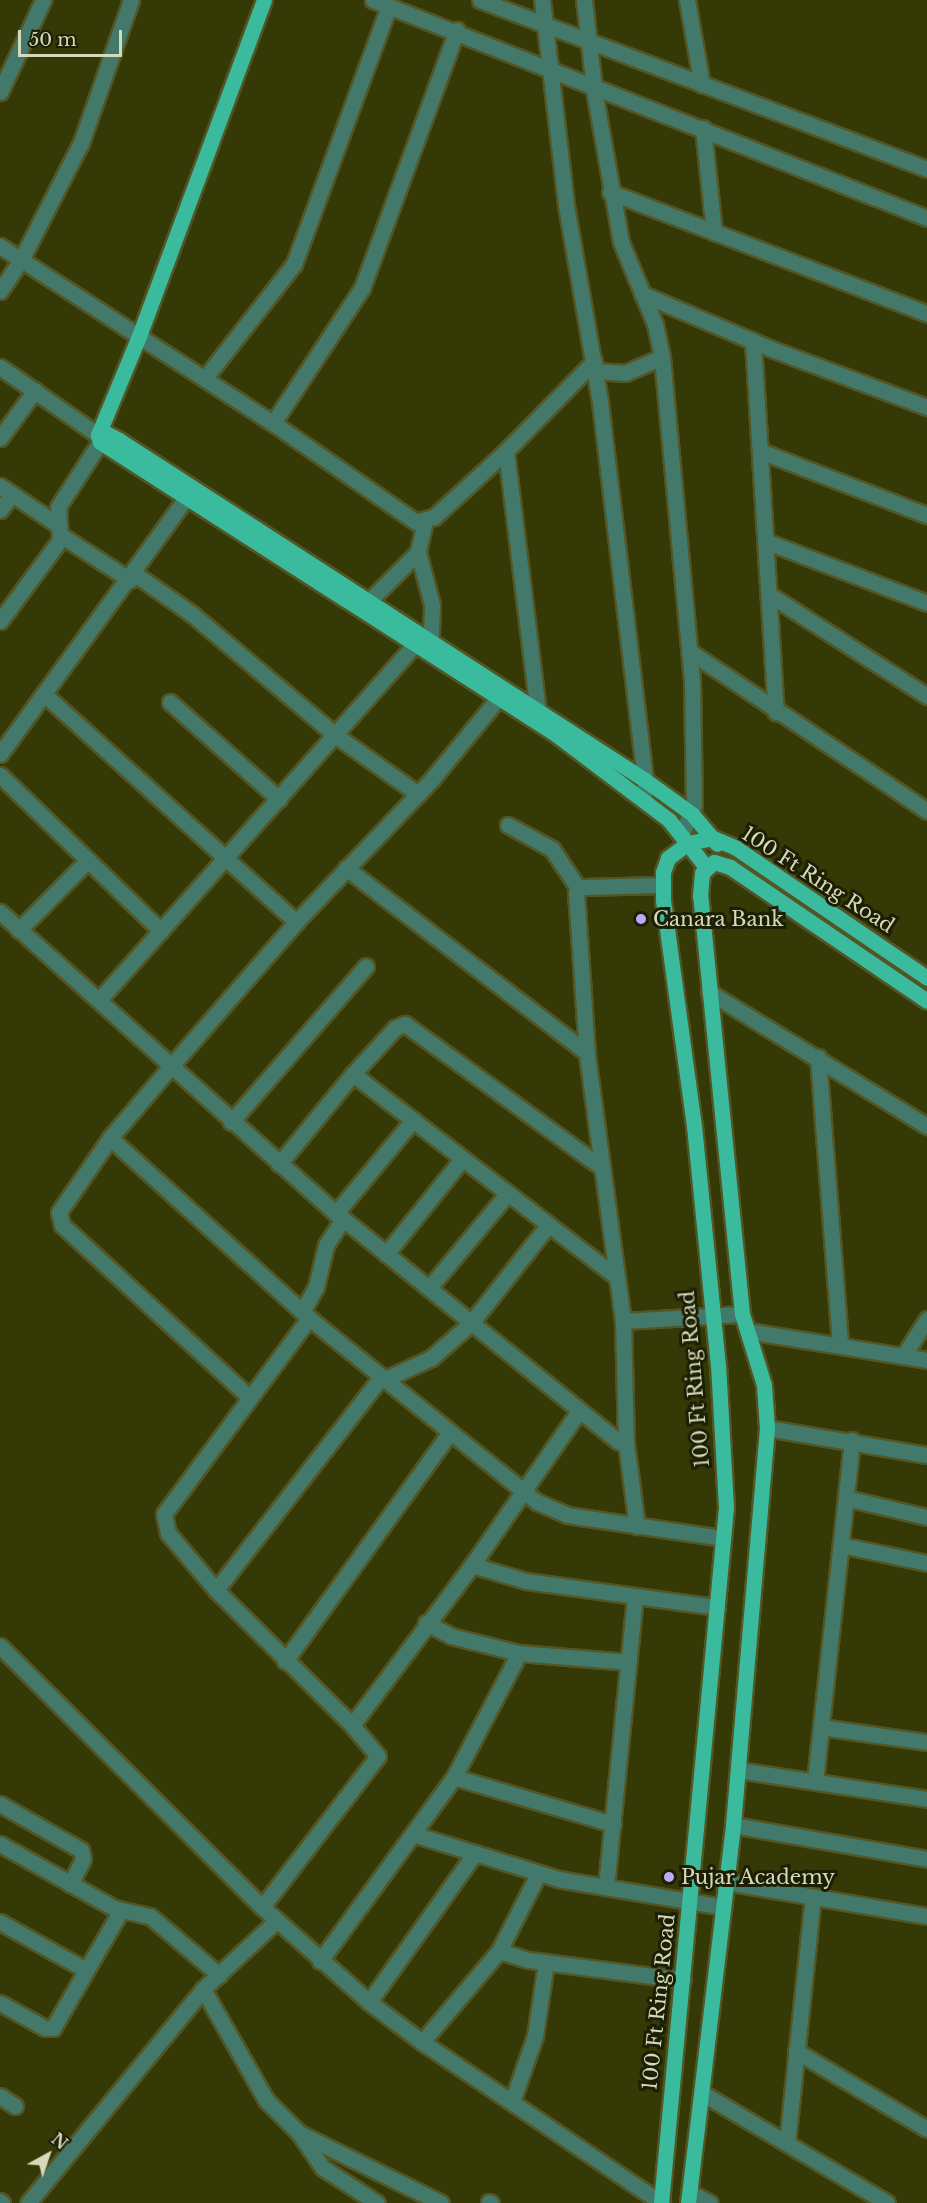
<!DOCTYPE html>
<html>
<head>
<meta charset="utf-8">
<style>
  body { margin:0 }
  #map { position:relative; width:927px; height:2203px; overflow:hidden; background:#353905; font-family:"Libre Baskerville",serif }
  div>[style] { position:absolute }
  .roads { filter:drop-shadow(2px 0 #525625) drop-shadow(-2px 0 #525625) drop-shadow(0 2px #525625) drop-shadow(0 -2px #525625) }
  .minor>* { height:15px; margin:-7.5px; padding:0 7.5px; transform-origin:7.5px; border-radius:7.5px; background:#43796a }
  .major>* { height:15px; margin:-7.5px; padding:0 7.5px; transform-origin:7.5px; border-radius:7.5px; background:#3bbb9e }
  .dots>* { width:16px; height:16px; translate:-50% -50%; box-sizing:border-box; border:3px solid #1d1f05; border-radius:50% }
  span { translate:-50% -50%; white-space:nowrap; text-align:center; line-height:1.15; -webkit-text-stroke:6px #1d1f05; paint-order:stroke }
  .street-label { font-size:20px; color:#d4d9b9 }
  .poi-label { font-size:20px; color:#d4d9b9 }
  .left { translate:0 -50%; text-align:left }
  .north { position:absolute; left:18px; top:2125px; width:60px; height:60px; -webkit-text-stroke:4px #1d1f05; paint-order:stroke; rotate:40deg; font-size:16px; font-weight:700; line-height:24px; text-align:center; color:#d4d9b9 }
  .north::after { content:''; display:block; margin:auto; width:21px; height:27px; background:#d4d9b9; clip-path:polygon(50% 0,100% 100%,50% 72%,0 100%) }
  .scale { position:absolute; left:18px; top:30px; width:104px; height:27px; box-sizing:border-box; border:3px solid #d4d9b9; border-top:0; padding-left:8px; font-size:18px; line-height:21px; white-space:nowrap; color:#d4d9b9; -webkit-text-stroke:4px #1d1f05; paint-order:stroke }
</style>
</head>
<body>
<div id="map">
  <div class="roads">
    <div class="minor">
      <i style="left:373px;top:0;width:595px;rotate:21.48deg"></i>
      <i style="left:480px;top:0;width:478px;rotate:20.7deg"></i>
      <i style="left:542px;top:0;width:206px;rotate:83.3deg"></i>
      <i style="left:566px;top:205px;width:200px;rotate:80.2deg"></i>
      <i style="left:600px;top:402px;width:381px;rotate:83.2deg"></i>
      <i style="left:645px;top:780px;width:20px;rotate:93deg"></i>
      <i style="left:584px;top:0;width:97px;rotate:83.5deg"></i>
      <i style="left:595px;top:96px;width:148px;rotate:79.9deg"></i>
      <i style="left:621px;top:242px;width:89px;rotate:67.5deg"></i>
      <i style="left:655px;top:324px;width:34px;rotate:78deg"></i>
      <i style="left:662px;top:357px;width:324px;rotate:84.7deg"></i>
      <i style="left:692px;top:680px;width:125px;rotate:89.1deg"></i>
      <i style="left:694px;top:805px;width:30px;rotate:113deg"></i>
      <i style="left:687px;top:0;width:86px;rotate:80deg"></i>
      <i style="left:0;top:92px;width:102px;rotate:-64.9deg"></i>
      <i style="left:703px;top:128px;width:105px;rotate:84deg"></i>
      <i style="left:610px;top:192px;width:340px;rotate:21deg"></i>
      <i style="left:0;top:246px;width:325px;rotate:33deg"></i>
      <i style="left:273px;top:423px;width:174px;rotate:34.7deg"></i>
      <i style="left:416px;top:522px;width:19px;rotate:-16deg"></i>
      <i style="left:434px;top:517px;width:98px;rotate:-42.5deg"></i>
      <i style="left:506px;top:451px;width:126px;rotate:-45.6deg"></i>
      <i style="left:0;top:291px;width:37px;rotate:-56deg"></i>
      <i style="left:21px;top:260px;width:131px;rotate:-62.9deg"></i>
      <i style="left:81px;top:143px;width:151px;rotate:-70.7deg"></i>
      <i style="left:642px;top:294px;width:138px;rotate:23deg"></i>
      <i style="left:769px;top:348px;width:169px;rotate:20.5deg"></i>
      <i style="left:753px;top:341px;width:372px;rotate:86.5deg"></i>
      <i style="left:0;top:367px;width:119px;rotate:34.8deg"></i>
      <i style="left:596px;top:371px;width:29px;rotate:4deg"></i>
      <i style="left:625px;top:373px;width:40px;rotate:-23.4deg"></i>
      <i style="left:205px;top:378px;width:145px;rotate:-52deg"></i>
      <i style="left:294px;top:264px;width:275px;rotate:-69.8deg"></i>
      <i style="left:273px;top:423px;width:162px;rotate:-56.6deg"></i>
      <i style="left:362px;top:288px;width:275px;rotate:-69.8deg"></i>
      <i style="left:0;top:438px;width:59px;rotate:-53.9deg"></i>
      <i style="left:506px;top:451px;width:261px;rotate:83deg"></i>
      <i style="left:760px;top:451px;width:179px;rotate:21deg"></i>
      <i style="left:0;top:486px;width:70px;rotate:33.9deg"></i>
      <i style="left:0;top:510px;width:20px;rotate:-53deg"></i>
      <i style="left:425px;top:521px;width:32px;rotate:103deg"></i>
      <i style="left:418px;top:552px;width:55px;rotate:75.2deg"></i>
      <i style="left:432px;top:605px;width:34px;rotate:92deg"></i>
      <i style="left:62px;top:536px;width:81px;rotate:32.9deg"></i>
      <i style="left:765px;top:541px;width:173px;rotate:20.9deg"></i>
      <i style="left:135px;top:574px;width:70px;rotate:35.1deg"></i>
      <i style="left:192px;top:614px;width:187px;rotate:40.2deg"></i>
      <i style="left:335px;top:735px;width:102px;rotate:35.4deg"></i>
      <i style="left:770px;top:595px;width:187px;rotate:32.8deg"></i>
      <i style="left:369px;top:601px;width:69px;rotate:-45deg"></i>
      <i style="left:0;top:621px;width:101px;rotate:-53.5deg"></i>
      <i style="left:60px;top:540px;width:33px;rotate:-93deg"></i>
      <i style="left:58px;top:507px;width:77px;rotate:-57.1deg"></i>
      <i style="left:689px;top:651px;width:287px;rotate:33.9deg"></i>
      <i style="left:44px;top:694px;width:340px;rotate:42.1deg"></i>
      <i style="left:170px;top:702px;width:146px;rotate:41.7deg"></i>
      <i style="left:0;top:754px;width:318px;rotate:-54deg"></i>
      <i style="left:0;top:775px;width:224px;rotate:44.1deg"></i>
      <i style="left:508px;top:825px;width:50px;rotate:28.6deg"></i>
      <i style="left:552px;top:849px;width:47px;rotate:56.3deg"></i>
      <i style="left:346px;top:868px;width:304px;rotate:37.5deg"></i>
      <i style="left:0;top:912px;width:451px;rotate:41.9deg"></i>
      <i style="left:336px;top:1213px;width:363px;rotate:39deg"></i>
      <i style="left:618px;top:1441px;width:8px;rotate:14deg"></i>
      <i style="left:626px;top:1443px;width:122px;rotate:-91.4deg"></i>
      <i style="left:623px;top:1321px;width:119px;rotate:-3.4deg"></i>
      <i style="left:19px;top:930px;width:98px;rotate:-45.4deg"></i>
      <i style="left:709px;top:992px;width:256px;rotate:31.6deg"></i>
      <i style="left:99px;top:1000px;width:476px;rotate:-48.4deg"></i>
      <i style="left:818px;top:1057px;width:288px;rotate:85.6deg"></i>
      <i style="left:353px;top:1074px;width:333px;rotate:37.6deg"></i>
      <i style="left:231px;top:1122px;width:206px;rotate:-49.1deg"></i>
      <i style="left:110px;top:1138px;width:268px;rotate:42.1deg"></i>
      <i style="left:309px;top:1318px;width:293px;rotate:38.9deg"></i>
      <i style="left:537px;top:1502px;width:33px;rotate:23deg"></i>
      <i style="left:567px;top:1515px;width:158px;rotate:8.4deg"></i>
      <i style="left:279px;top:1164px;width:117px;rotate:-50.6deg"></i>
      <i style="left:353px;top:1074px;width:62px;rotate:-47.6deg"></i>
      <i style="left:395px;top:1028px;width:11px;rotate:-22deg"></i>
      <i style="left:405px;top:1024px;width:241px;rotate:36.1deg"></i>
      <i style="left:336px;top:1213px;width:121px;rotate:-50.4deg"></i>
      <i style="left:386px;top:1254px;width:122px;rotate:-51.3deg"></i>
      <i style="left:429px;top:1288px;width:122px;rotate:-50.3deg"></i>
      <i style="left:302px;top:1312px;width:29px;rotate:-61deg"></i>
      <i style="left:316px;top:1287px;width:43px;rotate:-76.6deg"></i>
      <i style="left:326px;top:1245px;width:31px;rotate:-57deg"></i>
      <i style="left:623px;top:1321px;width:270px;rotate:-97.7deg"></i>
      <i style="left:587px;top:1053px;width:160px;rotate:-93.9deg"></i>
      <i style="left:576px;top:893px;width:8px;rotate:-50deg"></i>
      <i style="left:581px;top:887px;width:81px;rotate:-1.4deg"></i>
      <i style="left:748px;top:1331px;width:181px;rotate:9.2deg"></i>
      <i style="left:904px;top:1355px;width:43px;rotate:-57.4deg"></i>
      <i style="left:385px;top:1379px;width:51px;rotate:-24.5deg"></i>
      <i style="left:431px;top:1358px;width:53px;rotate:-41.2deg"></i>
      <i style="left:471px;top:1323px;width:125px;rotate:-51.8deg"></i>
      <i style="left:248px;top:1396px;width:253px;rotate:-137.4deg"></i>
      <i style="left:62px;top:1225px;width:13px;rotate:-103deg"></i>
      <i style="left:59px;top:1212px;width:90px;rotate:-55.4deg"></i>
      <i style="left:110px;top:1138px;width:94px;rotate:-49.7deg"></i>
      <i style="left:171px;top:1066px;width:191px;rotate:-49deg"></i>
      <i style="left:296px;top:922px;width:197px;rotate:-46.4deg"></i>
      <i style="left:432px;top:779px;width:106px;rotate:-50.7deg"></i>
      <i style="left:767px;top:1428px;width:162px;rotate:9.6deg"></i>
      <i style="left:626px;top:1443px;width:84px;rotate:82.5deg"></i>
      <i style="left:846px;top:1498px;width:83px;rotate:13.2deg"></i>
      <i style="left:841px;top:1545px;width:88px;rotate:11.8deg"></i>
      <i style="left:472px;top:1565px;width:56px;rotate:16.5deg"></i>
      <i style="left:526px;top:1581px;width:193px;rotate:7.8deg"></i>
      <i style="left:216px;top:1590px;width:269px;rotate:-52.2deg"></i>
      <i style="left:426px;top:1623px;width:28px;rotate:27deg"></i>
      <i style="left:451px;top:1636px;width:70px;rotate:14deg"></i>
      <i style="left:519px;top:1653px;width:110px;rotate:4.7deg"></i>
      <i style="left:0;top:1646px;width:370px;rotate:44.9deg"></i>
      <i style="left:262px;top:1907px;width:143px;rotate:41.6deg"></i>
      <i style="left:369px;top:2002px;width:66px;rotate:37deg"></i>
      <i style="left:422px;top:2042px;width:289px;rotate:33.9deg"></i>
      <i style="left:285px;top:1661px;width:282px;rotate:-54.2deg"></i>
      <i style="left:352px;top:1725px;width:200px;rotate:-53.1deg"></i>
      <i style="left:472px;top:1565px;width:188px;rotate:-55.2deg"></i>
      <i style="left:821px;top:1727px;width:107px;rotate:8.1deg"></i>
      <i style="left:738px;top:1770px;width:191px;rotate:8.7deg"></i>
      <i style="left:454px;top:1777px;width:166px;rotate:16.5deg"></i>
      <i style="left:815px;top:1781px;width:343px;rotate:-83.8deg"></i>
      <i style="left:0;top:1804px;width:93px;rotate:29.6deg"></i>
      <i style="left:81px;top:1850px;width:9px;rotate:77deg"></i>
      <i style="left:83px;top:1859px;width:28px;rotate:117deg"></i>
      <i style="left:733px;top:1825px;width:197px;rotate:9.9deg"></i>
      <i style="left:413px;top:1834px;width:152px;rotate:17.2deg"></i>
      <i style="left:558px;top:1879px;width:167px;rotate:9.6deg"></i>
      <i style="left:0;top:1844px;width:131px;rotate:29.3deg"></i>
      <i style="left:114px;top:1908px;width:37px;rotate:13deg"></i>
      <i style="left:150px;top:1916px;width:91px;rotate:40.5deg"></i>
      <i style="left:726px;top:1882px;width:204px;rotate:9.6deg"></i>
      <i style="left:606px;top:1887px;width:291px;rotate:-84.3deg"></i>
      <i style="left:262px;top:1907px;width:190px;rotate:-52.5deg"></i>
      <i style="left:378px;top:1756px;width:40px;rotate:-130deg"></i>
      <i style="left:352px;top:1725px;width:192px;rotate:-135.2deg"></i>
      <i style="left:216px;top:1590px;width:75px;rotate:-130.1deg"></i>
      <i style="left:168px;top:1533px;width:19px;rotate:-102deg"></i>
      <i style="left:164px;top:1514px;width:244px;rotate:-53.5deg"></i>
      <i style="left:0;top:1922px;width:98px;rotate:29.2deg"></i>
      <i style="left:499px;top:1951px;width:31px;rotate:17deg"></i>
      <i style="left:529px;top:1960px;width:155px;rotate:7.4deg"></i>
      <i style="left:320px;top:1961px;width:228px;rotate:-53.9deg"></i>
      <i style="left:454px;top:1777px;width:140px;rotate:-62.3deg"></i>
      <i style="left:203px;top:1989px;width:128px;rotate:60.4deg"></i>
      <i style="left:266px;top:2100px;width:47px;rotate:45deg"></i>
      <i style="left:299px;top:2133px;width:42px;rotate:55.6deg"></i>
      <i style="left:323px;top:2168px;width:64px;rotate:32.9deg"></i>
      <i style="left:369px;top:2002px;width:183px;rotate:-54.6deg"></i>
      <i style="left:0;top:2003px;width:51px;rotate:29.1deg"></i>
      <i style="left:45px;top:2028px;width:8px"></i>
      <i style="left:53px;top:2028px;width:136px;rotate:-60deg"></i>
      <i style="left:422px;top:2042px;width:119px;rotate:-49.8deg"></i>
      <i style="left:499px;top:1951px;width:86px;rotate:-63.1deg"></i>
      <i style="left:796px;top:2051px;width:152px;rotate:30.8deg"></i>
      <i style="left:702px;top:2093px;width:215px;rotate:30.7deg"></i>
      <i style="left:0;top:2096px;width:18px;rotate:34deg"></i>
      <i style="left:512px;top:2102px;width:70px;rotate:-70.8deg"></i>
      <i style="left:535px;top:2036px;width:75px;rotate:-81.5deg"></i>
      <i style="left:299px;top:2133px;width:158px;rotate:26.2deg"></i>
      <i style="left:787px;top:2143px;width:247px;rotate:-84deg"></i>
      <i style="left:691px;top:2193px;width:21px;rotate:28deg"></i>
      <i style="left:0;top:2201px;width:3px;rotate:45deg"></i>
      <i style="left:489px;top:2202px;width:2px;rotate:27deg"></i>
      <i style="left:28px;top:2203px;width:276px;rotate:-50.7deg"></i>
      <i style="left:203px;top:1989px;width:100px;rotate:-43deg"></i>
    </div>
    <div class="major">
      <i style="left:98px;top:435px;width:7px;rotate:-27deg"></i>
      <i style="left:104px;top:432px;width:17px;rotate:28deg"></i>
      <i style="left:119px;top:440px;width:626px;rotate:32.88deg"></i>
      <i style="left:645px;top:780px;width:58px;rotate:35.9deg"></i>
      <i style="left:692px;top:814px;width:39px;rotate:50deg"></i>
      <i style="left:98px;top:435px;width:7px;rotate:74deg"></i>
      <i style="left:100px;top:442px;width:539px;rotate:32.66deg"></i>
      <i style="left:554px;top:733px;width:144px;rotate:37.1deg"></i>
      <i style="left:669px;top:820px;width:60px;rotate:51.8deg"></i>
      <i style="left:98px;top:435px;width:107px;rotate:-67.5deg"></i>
      <i style="left:139px;top:336px;width:358px;rotate:-69.6deg"></i>
      <i style="left:661px;top:2203px;width:699px;rotate:-84.66deg"></i>
      <i style="left:726px;top:1507px;width:141px;rotate:-93.2deg"></i>
      <i style="left:718px;top:1366px;width:241px;rotate:-95.7deg"></i>
      <i style="left:694px;top:1126px;width:228px;rotate:-97.8deg"></i>
      <i style="left:663px;top:900px;width:28px;rotate:-90deg"></i>
      <i style="left:663px;top:872px;width:15px;rotate:-70deg"></i>
      <i style="left:668px;top:858px;width:25px;rotate:-37deg"></i>
      <i style="left:688px;top:843px;width:25px;rotate:-11deg"></i>
      <i style="left:713px;top:838px;width:25px;rotate:23deg"></i>
      <i style="left:736px;top:848px;width:231px;rotate:34.2deg"></i>
      <i style="left:688px;top:2203px;width:381px;rotate:-83.2deg"></i>
      <i style="left:733px;top:1825px;width:398px;rotate:-85.1deg"></i>
      <i style="left:767px;top:1428px;width:43px;rotate:-94deg"></i>
      <i style="left:764px;top:1385px;width:74px;rotate:-107.2deg"></i>
      <i style="left:742px;top:1314px;width:420px;rotate:-95.7deg"></i>
      <i style="left:700px;top:896px;width:23px;rotate:-85deg"></i>
      <i style="left:702px;top:873px;width:16px;rotate:-43deg"></i>
      <i style="left:714px;top:862px;width:17px;rotate:17deg"></i>
      <i style="left:730px;top:867px;width:238px;rotate:34.2deg"></i>
    </div>
  </div>
  <div class="dots">
    <i style="left:641px;top:919px;background:#bbaaf6"></i>
    <i style="left:669px;top:1877px;background:#bbaaf6"></i>
  </div>
  <div class="street-label">
    <span style="left:818px;top:880px;rotate:33deg">100 Ft Ring Road</span>
    <span style="left:695px;top:1379px;rotate:-95deg">100 Ft Ring Road</span>
    <span style="left:659px;top:2002px;rotate:-84deg">100 Ft Ring Road</span>
  </div>
  <div class="poi-label">
    <span class="left" style="left:653px;top:919px">Canara Bank</span>
    <span class="left" style="left:681px;top:1877px">Pujar Academy</span>
  </div>
  <div class="north">N</div>
  <div class="scale">50 m</div>
</div>
</body>
</html>
